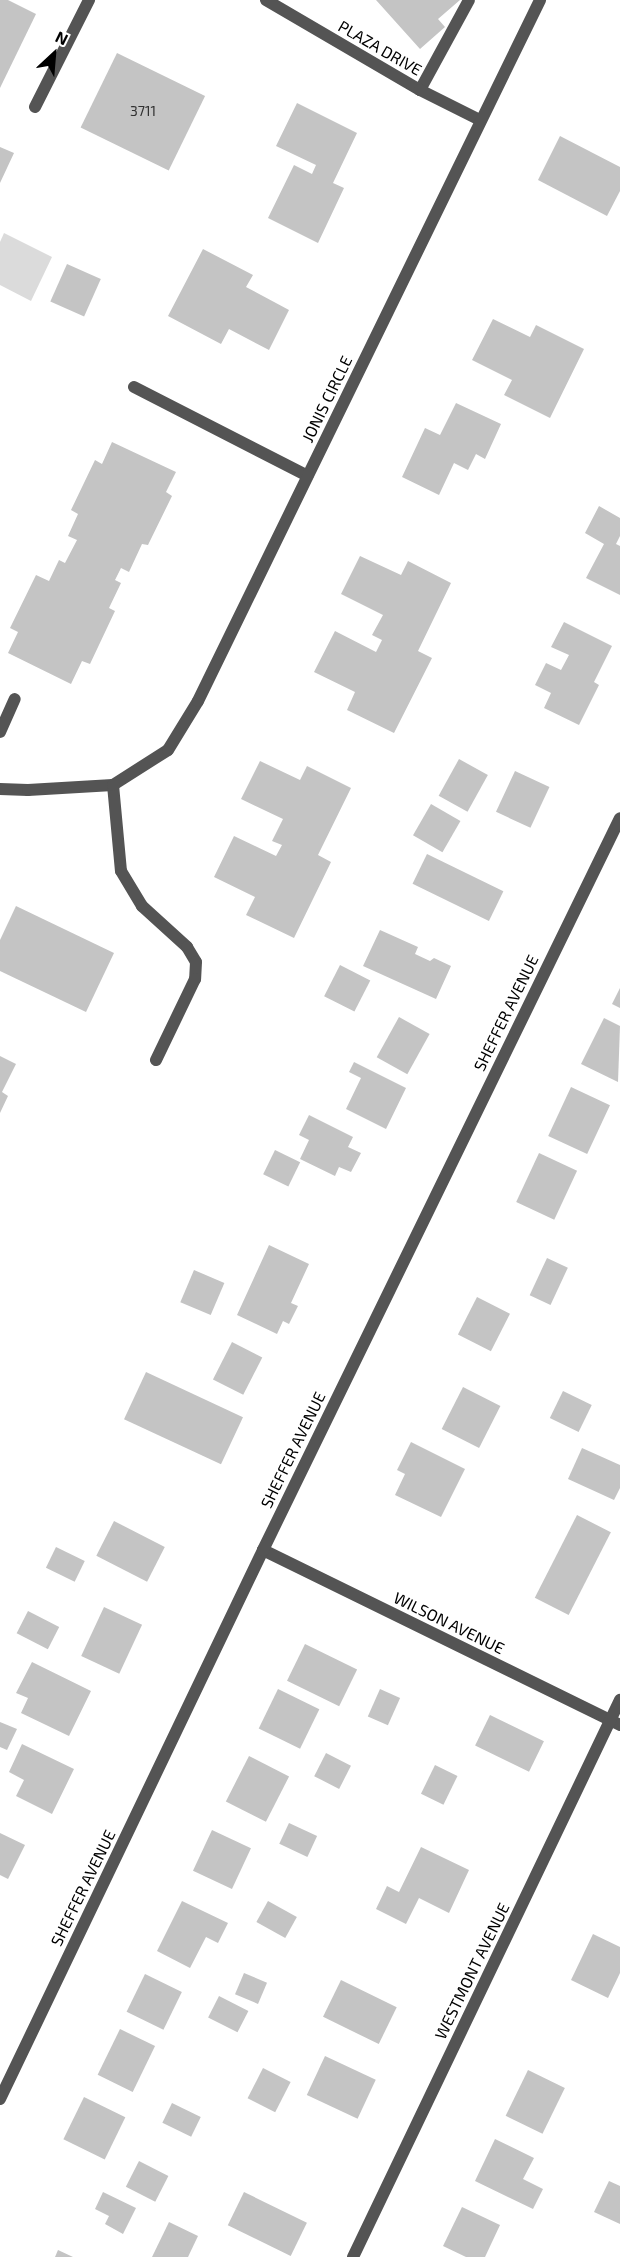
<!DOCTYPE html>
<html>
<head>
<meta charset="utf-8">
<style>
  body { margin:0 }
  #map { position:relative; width:620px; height:2257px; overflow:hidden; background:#fff; font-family:"Exo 2",sans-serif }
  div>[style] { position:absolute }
  .green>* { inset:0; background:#dbdbdb }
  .building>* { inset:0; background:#c4c4c4; transform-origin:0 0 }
  .lane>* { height:12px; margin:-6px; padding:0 6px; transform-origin:6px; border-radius:6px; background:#545454 }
  .street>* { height:12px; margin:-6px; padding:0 6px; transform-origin:6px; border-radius:6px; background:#545454 }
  span { translate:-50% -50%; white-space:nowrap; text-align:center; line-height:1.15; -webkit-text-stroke:4.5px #fff; paint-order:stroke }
  .number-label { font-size:14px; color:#313131 }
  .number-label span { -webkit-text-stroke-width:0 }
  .street-label { font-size:16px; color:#000 }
  .north { position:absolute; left:24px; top:24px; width:60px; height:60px; -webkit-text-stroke:4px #fff; paint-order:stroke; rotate:26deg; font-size:16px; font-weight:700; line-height:24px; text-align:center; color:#000 }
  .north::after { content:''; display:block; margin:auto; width:21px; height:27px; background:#000; clip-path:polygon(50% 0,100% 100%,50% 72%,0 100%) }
</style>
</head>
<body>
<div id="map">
  <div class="green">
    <i style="clip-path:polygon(4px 233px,52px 257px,31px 301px,0 285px,0 242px)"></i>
  </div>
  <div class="building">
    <i style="clip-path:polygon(0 0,8px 0,36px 14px,0 88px)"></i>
    <i style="clip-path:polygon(376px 0,460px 0,438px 19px,445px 27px,420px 49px)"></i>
    <i style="left:117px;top:53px;width:98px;height:83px;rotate:26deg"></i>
    <i style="clip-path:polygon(297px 103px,357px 133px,333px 183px,344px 188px,318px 243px,268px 218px,294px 165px,312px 174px,316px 165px,276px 146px)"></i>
    <i style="clip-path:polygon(560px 136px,620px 167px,620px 191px,607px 216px,538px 180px)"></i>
    <i style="clip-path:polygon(0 147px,14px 153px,0 183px)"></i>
    <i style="clip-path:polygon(203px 249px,253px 275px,246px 287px,289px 310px,269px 350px,229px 329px,221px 344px,168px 316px)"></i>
    <i style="left:67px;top:264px;width:37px;height:41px;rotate:24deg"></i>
    <i style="clip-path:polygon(493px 319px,530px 337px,536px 325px,584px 349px,550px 418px,504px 395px,512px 380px,472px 360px)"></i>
    <i style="clip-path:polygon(456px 403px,501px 424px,485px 459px,476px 454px,468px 470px,454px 463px,439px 495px,402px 477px,425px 428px,440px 435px)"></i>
    <i style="clip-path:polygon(112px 442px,176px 472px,166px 492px,172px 496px,148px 545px,142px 544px,129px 572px,121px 568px,115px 580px,121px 583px,109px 608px,115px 611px,90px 664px,82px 661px,71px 684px,8px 653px,18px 632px,10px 628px,36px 575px,49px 581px,59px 560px,65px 563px,77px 540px,68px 536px,78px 514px,71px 510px,95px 460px,102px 464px)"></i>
    <i style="clip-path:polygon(599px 506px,620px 518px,620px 536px,616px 544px,620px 546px,620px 595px,586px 578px,604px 544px,585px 533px)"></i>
    <i style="clip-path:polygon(360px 556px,401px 575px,408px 561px,451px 583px,418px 651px,432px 658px,394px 733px,347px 710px,355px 692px,314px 672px,335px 631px,376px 652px,382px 640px,372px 635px,383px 615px,341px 594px)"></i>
    <i style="clip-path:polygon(564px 622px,612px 646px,594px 682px,599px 685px,579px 725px,544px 708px,551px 693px,535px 685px,546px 663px,561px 670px,569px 655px,551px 647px)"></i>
    <i style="left:459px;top:759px;width:33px;height:42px;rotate:29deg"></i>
    <i style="clip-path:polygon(260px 761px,300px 780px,307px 766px,351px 788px,318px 855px,331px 862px,294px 938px,246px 915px,255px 897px,214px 877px,234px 836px,276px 856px,282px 845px,272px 841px,283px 819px,241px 799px)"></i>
    <i style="left:515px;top:771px;width:38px;height:45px;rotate:25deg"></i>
    <i style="left:431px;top:804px;width:34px;height:36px;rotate:30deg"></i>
    <i style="left:427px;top:854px;width:85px;height:33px;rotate:26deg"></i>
    <i style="clip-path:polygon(16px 906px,114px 953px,86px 1012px,0 971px,0 940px)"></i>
    <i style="clip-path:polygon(380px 930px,418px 947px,415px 954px,430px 961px,434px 958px,451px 966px,436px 999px,363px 966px)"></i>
    <i style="left:340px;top:965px;width:34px;height:35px;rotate:27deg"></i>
    <i style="clip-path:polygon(620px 988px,620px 1008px,612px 1004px)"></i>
    <i style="left:399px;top:1017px;width:35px;height:46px;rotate:29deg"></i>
    <i style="clip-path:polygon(604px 1018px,620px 1026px,618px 1082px,581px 1064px)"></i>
    <i style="clip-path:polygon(0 1056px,16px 1064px,2px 1092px,8px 1096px,0 1113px)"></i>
    <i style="clip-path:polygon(354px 1062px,406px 1088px,386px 1129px,346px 1109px,361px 1078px,349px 1072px)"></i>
    <i style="left:571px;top:1087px;width:43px;height:54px;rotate:25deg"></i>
    <i style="clip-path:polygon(309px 1115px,353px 1137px,348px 1147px,361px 1153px,351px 1172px,339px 1167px,335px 1176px,300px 1159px,309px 1140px,299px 1135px)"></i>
    <i style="left:275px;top:1150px;width:28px;height:27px;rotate:26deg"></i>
    <i style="left:539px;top:1153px;width:42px;height:54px;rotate:25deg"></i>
    <i style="clip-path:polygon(269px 1245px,309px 1264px,291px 1303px,298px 1306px,289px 1324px,283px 1321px,277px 1334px,237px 1315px)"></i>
    <i style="left:547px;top:1258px;width:23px;height:41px;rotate:25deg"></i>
    <i style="left:194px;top:1270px;width:33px;height:35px;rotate:23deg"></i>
    <i style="left:477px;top:1297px;width:37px;height:42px;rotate:27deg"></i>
    <i style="left:232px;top:1342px;width:34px;height:42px;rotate:27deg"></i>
    <i style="left:146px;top:1372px;width:107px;height:52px;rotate:25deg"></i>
    <i style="left:463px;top:1387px;width:42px;height:47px;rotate:27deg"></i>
    <i style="left:563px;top:1391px;width:32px;height:30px;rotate:26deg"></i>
    <i style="clip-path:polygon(411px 1442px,465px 1469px,441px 1517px,395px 1495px,405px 1474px,397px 1470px)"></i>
    <i style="clip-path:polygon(582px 1448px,620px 1465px,620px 1488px,614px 1500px,568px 1479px)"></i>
    <i style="left:577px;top:1515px;width:38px;height:93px;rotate:27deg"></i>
    <i style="left:114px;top:1521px;width:57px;height:39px;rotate:27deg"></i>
    <i style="left:56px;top:1547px;width:32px;height:23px;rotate:26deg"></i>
    <i style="left:104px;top:1607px;width:42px;height:54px;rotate:25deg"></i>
    <i style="left:28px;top:1611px;width:35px;height:25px;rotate:27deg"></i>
    <i style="left:305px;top:1644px;width:58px;height:41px;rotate:26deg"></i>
    <i style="clip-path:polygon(32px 1662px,91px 1691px,69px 1736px,21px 1713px,28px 1698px,16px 1693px)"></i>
    <i style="left:278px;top:1689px;width:46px;height:44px;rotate:26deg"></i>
    <i style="left:380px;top:1689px;width:22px;height:30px;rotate:24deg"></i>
    <i style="left:490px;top:1715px;width:60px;height:34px;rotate:26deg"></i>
    <i style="clip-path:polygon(0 1722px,17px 1729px,7px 1750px,0 1747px)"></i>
    <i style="clip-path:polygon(22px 1744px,74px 1769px,52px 1814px,16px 1796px,24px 1780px,9px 1772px)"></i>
    <i style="left:326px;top:1753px;width:28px;height:26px;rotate:27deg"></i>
    <i style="left:249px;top:1756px;width:45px;height:51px;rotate:27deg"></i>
    <i style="left:435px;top:1765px;width:25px;height:32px;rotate:26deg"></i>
    <i style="left:289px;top:1823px;width:31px;height:23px;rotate:25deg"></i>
    <i style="left:212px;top:1830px;width:43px;height:45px;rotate:25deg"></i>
    <i style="clip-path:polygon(0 1833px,25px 1845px,8px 1879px,0 1875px)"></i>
    <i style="clip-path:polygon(421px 1847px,469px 1870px,449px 1913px,419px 1898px,406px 1924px,376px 1909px,387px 1886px,399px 1892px)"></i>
    <i style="clip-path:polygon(182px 1901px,228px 1923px,218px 1943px,206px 1937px,190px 1968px,157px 1951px)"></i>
    <i style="left:268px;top:1901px;width:33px;height:24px;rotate:29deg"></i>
    <i style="clip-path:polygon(593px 1934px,620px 1947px,620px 1973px,608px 1998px,571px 1980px)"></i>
    <i style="left:244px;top:1973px;width:25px;height:23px;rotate:23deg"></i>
    <i style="left:145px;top:1974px;width:41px;height:42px;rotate:26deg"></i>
    <i style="left:341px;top:1980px;width:62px;height:41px;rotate:26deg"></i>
    <i style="left:219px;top:1996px;width:33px;height:24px;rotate:27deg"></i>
    <i style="left:120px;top:2029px;width:39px;height:51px;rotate:26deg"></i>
    <i style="left:325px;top:2056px;width:56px;height:43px;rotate:25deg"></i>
    <i style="left:263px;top:2068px;width:31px;height:34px;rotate:27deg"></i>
    <i style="left:528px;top:2070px;width:41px;height:51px;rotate:26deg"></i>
    <i style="left:84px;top:2097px;width:46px;height:47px;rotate:26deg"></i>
    <i style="left:172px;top:2103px;width:32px;height:22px;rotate:26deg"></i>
    <i style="clip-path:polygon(495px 2139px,534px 2158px,523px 2179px,543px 2189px,533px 2209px,475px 2181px)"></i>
    <i style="left:139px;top:2161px;width:33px;height:29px;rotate:27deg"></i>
    <i style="clip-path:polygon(609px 2181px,620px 2186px,620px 2224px,594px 2212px)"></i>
    <i style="clip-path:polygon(103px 2192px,136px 2208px,123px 2234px,105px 2224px,109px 2216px,95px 2209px)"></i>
    <i style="left:244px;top:2192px;width:70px;height:37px;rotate:26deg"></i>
    <i style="clip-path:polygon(462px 2207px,500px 2225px,485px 2257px,466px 2257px,443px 2246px)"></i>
    <i style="clip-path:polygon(169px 2222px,198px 2236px,188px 2257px,152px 2257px)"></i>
    <i style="clip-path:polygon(58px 2250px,73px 2257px,55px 2257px)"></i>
  </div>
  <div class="lane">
    <i style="left:420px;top:90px;width:102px;rotate:-61.4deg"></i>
    <i style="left:35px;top:107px;width:120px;rotate:-63.2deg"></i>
    <i style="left:134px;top:387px;width:195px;rotate:27.1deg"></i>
    <i style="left:0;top:732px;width:36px;rotate:-66deg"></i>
    <i style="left:0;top:789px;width:28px;rotate:2deg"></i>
    <i style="left:28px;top:790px;width:85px;rotate:-3.4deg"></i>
    <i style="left:113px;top:785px;width:86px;rotate:84.7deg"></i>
    <i style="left:121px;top:871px;width:41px;rotate:59deg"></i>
    <i style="left:142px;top:906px;width:61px;rotate:42.3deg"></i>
    <i style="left:187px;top:947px;width:17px;rotate:59deg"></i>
    <i style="left:196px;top:962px;width:17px;rotate:93deg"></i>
    <i style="left:195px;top:979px;width:90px;rotate:115.7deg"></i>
  </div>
  <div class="street">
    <i style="left:266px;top:0;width:178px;rotate:30.3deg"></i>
    <i style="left:420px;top:90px;width:67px;rotate:26.6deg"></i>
    <i style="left:113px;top:785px;width:65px;rotate:-32.5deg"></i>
    <i style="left:168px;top:750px;width:57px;rotate:-58.5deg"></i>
    <i style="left:198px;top:701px;width:780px;rotate:-63.99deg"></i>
    <i style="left:263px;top:1550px;width:398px;rotate:26.1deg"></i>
    <i style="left:0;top:2099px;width:609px;rotate:-64.4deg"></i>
    <i style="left:263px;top:1550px;width:814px;rotate:-64deg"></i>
    <i style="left:353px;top:2257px;width:618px;rotate:-64.39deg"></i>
  </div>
  <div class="number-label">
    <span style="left:143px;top:111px">3711</span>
  </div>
  <div class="street-label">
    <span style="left:380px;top:48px;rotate:30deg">PLAZA DRIVE</span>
    <span style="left:327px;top:399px;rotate:-64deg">JONIS CIRCLE</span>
    <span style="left:506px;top:1013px;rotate:-64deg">SHEFFER AVENUE</span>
    <span style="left:293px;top:1450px;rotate:-64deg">SHEFFER AVENUE</span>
    <span style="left:449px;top:1623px;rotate:26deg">WILSON AVENUE</span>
    <span style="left:83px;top:1888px;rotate:-64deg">SHEFFER AVENUE</span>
    <span style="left:472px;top:1971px;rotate:-64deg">WESTMONT AVENUE</span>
  </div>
  <div class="north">N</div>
</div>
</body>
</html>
